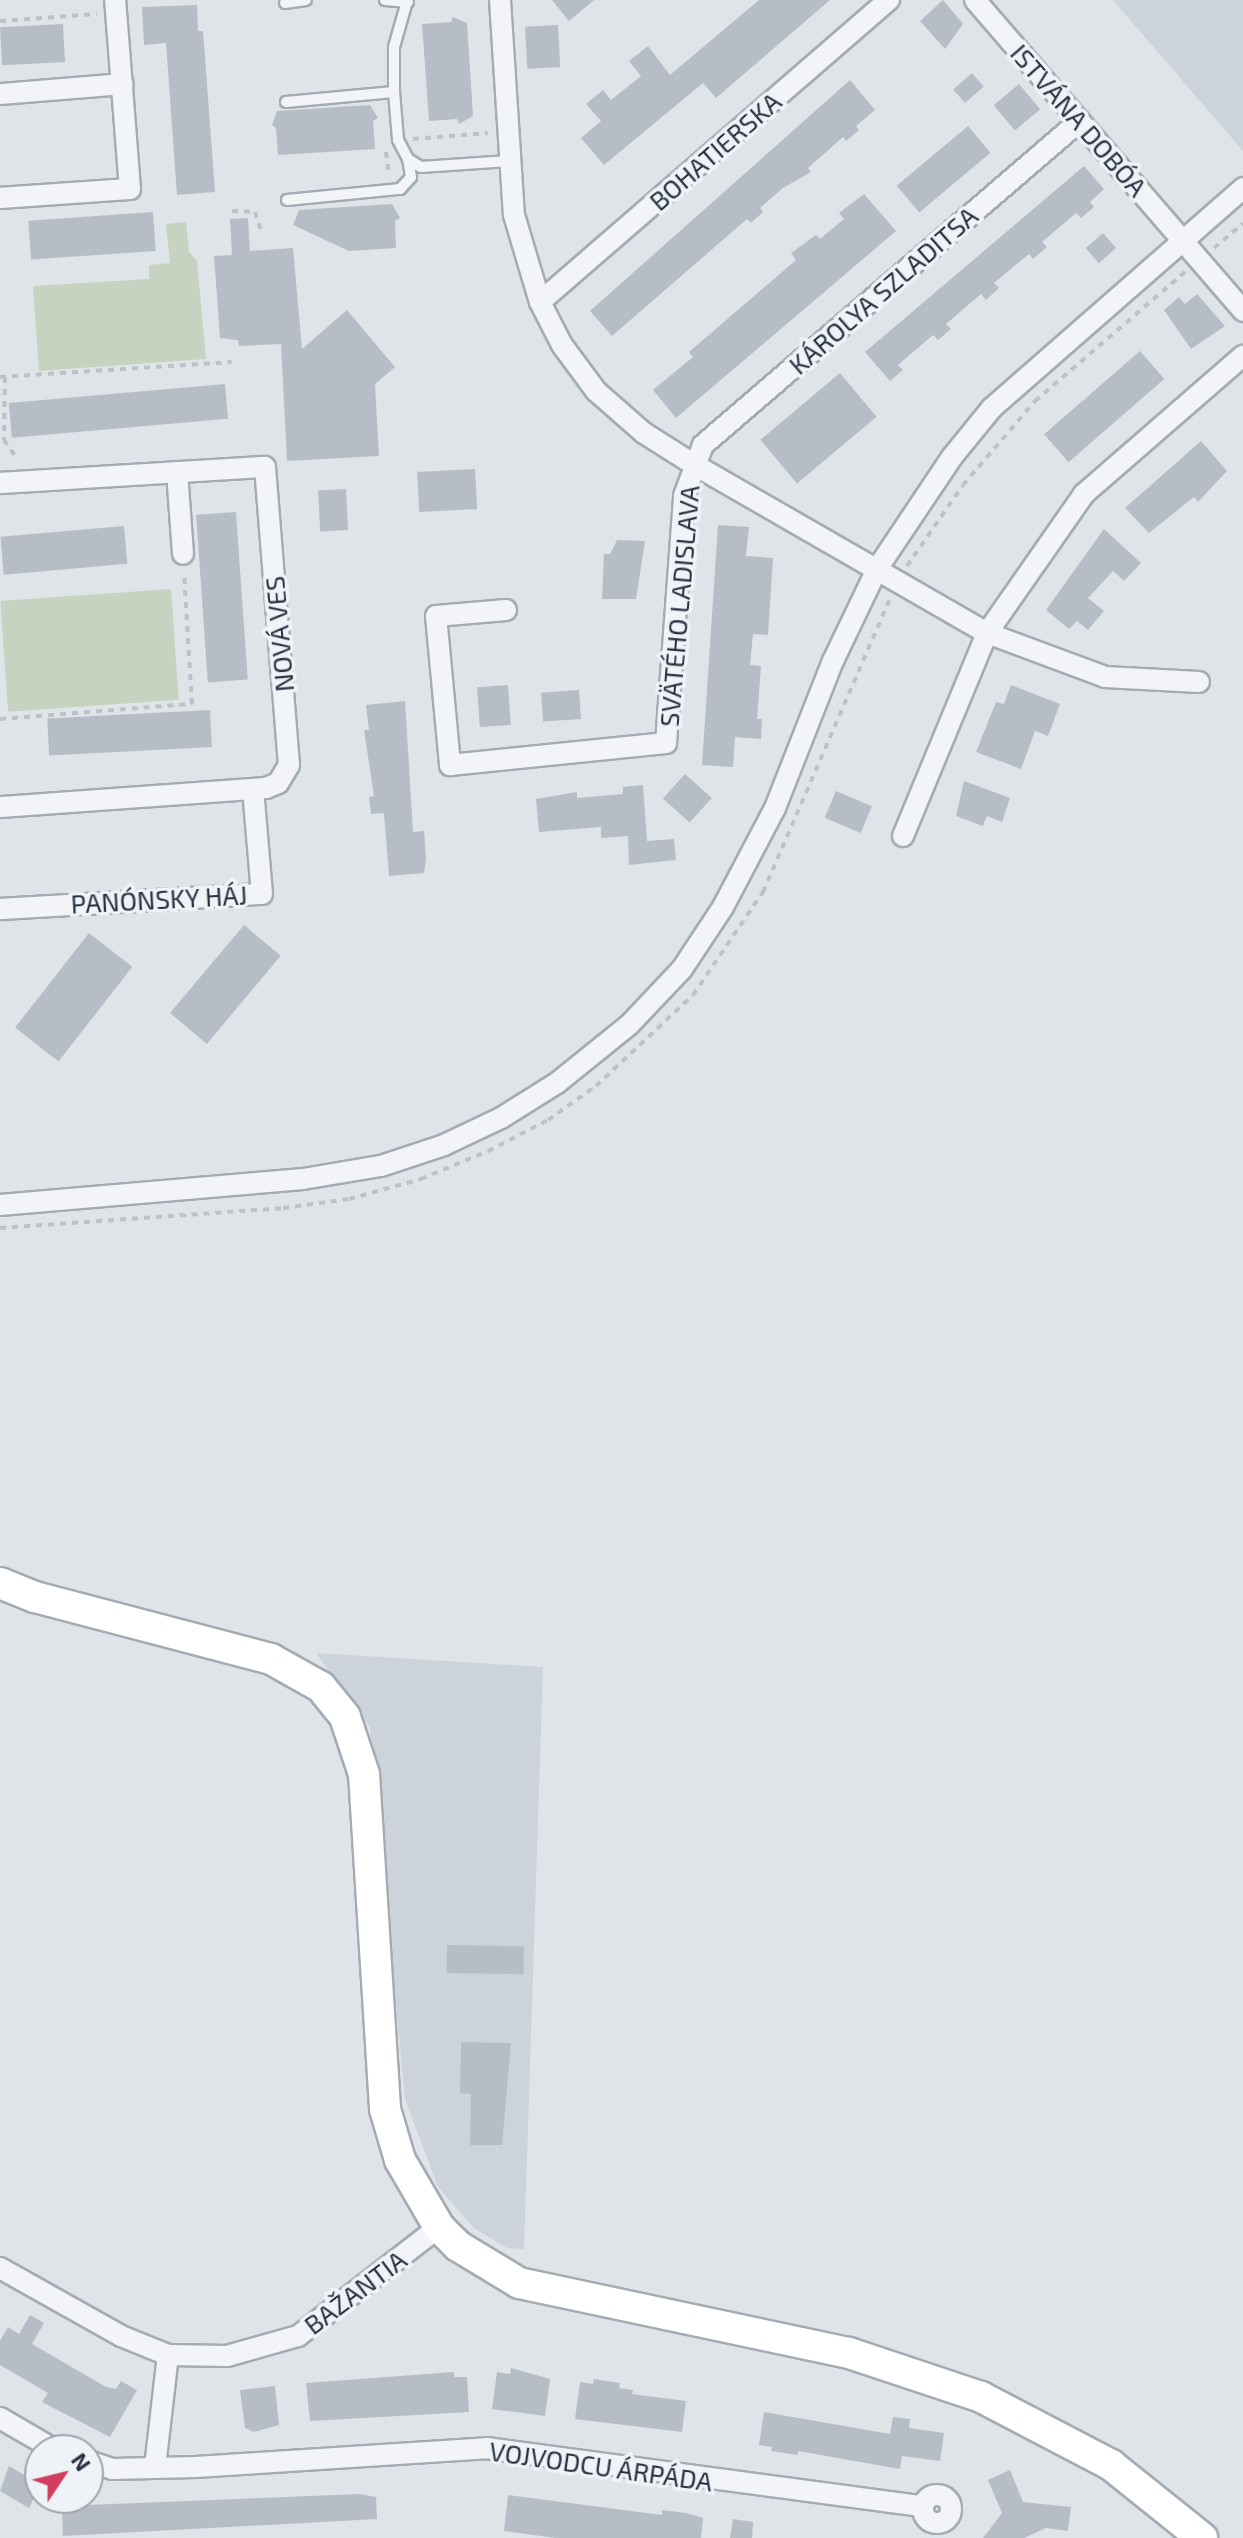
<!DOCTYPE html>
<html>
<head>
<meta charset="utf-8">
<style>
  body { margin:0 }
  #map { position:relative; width:1243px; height:2538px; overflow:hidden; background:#dfe4e9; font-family:"Exo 2",sans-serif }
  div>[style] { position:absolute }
  .built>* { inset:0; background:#cdd3db }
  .green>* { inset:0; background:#c6d3c0; transform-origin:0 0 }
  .building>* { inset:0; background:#b6bdc6; transform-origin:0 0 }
  .path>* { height:4px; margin-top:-2px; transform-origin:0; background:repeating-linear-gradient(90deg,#bdc2c8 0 6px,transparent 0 12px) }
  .roads { filter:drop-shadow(2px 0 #a4abb3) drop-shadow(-2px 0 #a4abb3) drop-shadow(0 2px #a4abb3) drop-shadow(0 -2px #a4abb3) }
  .lane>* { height:10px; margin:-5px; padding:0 5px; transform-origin:5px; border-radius:5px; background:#f2f4f7 }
  .street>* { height:20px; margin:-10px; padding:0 10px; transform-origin:10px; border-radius:10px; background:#f2f4f7 }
  .street>.ring { margin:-10px; padding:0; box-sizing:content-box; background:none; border:20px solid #f2f4f7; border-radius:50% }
  .secondary>* { height:30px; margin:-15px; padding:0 15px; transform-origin:15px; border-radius:15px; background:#fff }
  span { translate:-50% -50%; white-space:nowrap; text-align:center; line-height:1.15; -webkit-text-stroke:7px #eff2f6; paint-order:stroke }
  .street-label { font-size:26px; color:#273241 }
  .north { position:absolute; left:24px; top:2434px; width:80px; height:80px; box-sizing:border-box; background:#eff2f6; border:2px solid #9fa5ae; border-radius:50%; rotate:55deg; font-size:22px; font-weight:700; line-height:32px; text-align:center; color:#273241 }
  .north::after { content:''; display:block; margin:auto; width:28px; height:36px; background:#d43e5e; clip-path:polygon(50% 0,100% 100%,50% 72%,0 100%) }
</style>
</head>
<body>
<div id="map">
  <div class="built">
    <i style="clip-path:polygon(1113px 0,1243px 0,1243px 151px)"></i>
    <i style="clip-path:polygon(316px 1653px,543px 1667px,524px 2249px,507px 2248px,475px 2229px,438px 2187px,405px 2099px,370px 1727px)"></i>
  </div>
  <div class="green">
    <i style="clip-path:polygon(186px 222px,189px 252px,197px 261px,206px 359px,39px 371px,33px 286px,149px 279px,149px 265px,170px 263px,166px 224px)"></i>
    <i style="left:171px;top:589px;width:111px;height:171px;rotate:86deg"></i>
  </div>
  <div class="building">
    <i style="clip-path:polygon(552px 0,594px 0,569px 21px)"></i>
    <i style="clip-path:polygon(759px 0,830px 0,716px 98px,703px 83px,604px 165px,581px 138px,601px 121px,586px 104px,603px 90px,611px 100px,641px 76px,629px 61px,648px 46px,670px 75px)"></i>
    <i style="clip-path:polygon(943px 0,963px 24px,945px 49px,920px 21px)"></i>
    <i style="clip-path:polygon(197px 5px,198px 31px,203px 31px,215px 192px,177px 195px,166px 43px,144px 45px,142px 7px)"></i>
    <i style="clip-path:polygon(453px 17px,467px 23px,473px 116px,459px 124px,457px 119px,429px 121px,422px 24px,451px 22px)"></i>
    <i style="left:63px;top:24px;width:38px;height:63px;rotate:87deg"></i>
    <i style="left:558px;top:25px;width:42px;height:33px;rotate:87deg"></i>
    <i style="left:972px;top:73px;width:18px;height:25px;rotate:49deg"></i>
    <i style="clip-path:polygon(850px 80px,875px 110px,856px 126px,859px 130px,846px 141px,843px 137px,808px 168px,811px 172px,783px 188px,760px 208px,763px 212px,751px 223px,747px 219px,612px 336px,590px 311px)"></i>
    <i style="left:1019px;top:84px;width:33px;height:33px;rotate:50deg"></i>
    <i style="clip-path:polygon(370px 105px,378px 118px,373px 121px,375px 149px,278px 155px,276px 128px,272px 125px,277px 111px)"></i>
    <i style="left:968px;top:126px;width:35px;height:93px;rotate:50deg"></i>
    <i style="clip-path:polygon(1084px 166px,1104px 189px,1090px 202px,1094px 207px,1081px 218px,1076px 213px,1042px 242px,1047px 247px,1033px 259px,1029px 254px,994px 283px,999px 288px,986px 300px,981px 294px,946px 324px,951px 329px,938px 340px,933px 335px,898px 365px,903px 370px,890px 381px,865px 352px)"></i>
    <i style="clip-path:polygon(864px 194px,896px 231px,676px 418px,653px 390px,693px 357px,689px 352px,796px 260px,791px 253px,816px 235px,820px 239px,844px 219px,839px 213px)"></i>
    <i style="clip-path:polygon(392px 204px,400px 218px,395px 221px,396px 248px,349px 251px,293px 225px,299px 210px)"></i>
    <i style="left:153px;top:212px;width:39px;height:125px;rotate:86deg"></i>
    <i style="clip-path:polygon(248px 218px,250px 251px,293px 248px,302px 349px,347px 310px,395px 367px,375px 384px,379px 456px,287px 461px,281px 344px,239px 346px,238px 340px,220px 338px,214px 256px,232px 255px,230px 219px)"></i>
    <i style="left:1103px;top:233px;width:20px;height:23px;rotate:49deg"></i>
    <i style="clip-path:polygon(1197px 294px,1225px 326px,1191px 349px,1164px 310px,1179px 297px,1185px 304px)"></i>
    <i style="left:1140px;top:351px;width:37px;height:127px;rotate:49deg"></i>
    <i style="left:840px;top:373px;width:57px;height:104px;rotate:50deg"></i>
    <i style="left:225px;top:384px;width:35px;height:217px;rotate:85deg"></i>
    <i style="clip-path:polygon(1201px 441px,1227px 471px,1198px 502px,1194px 497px,1149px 533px,1125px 508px)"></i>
    <i style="left:475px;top:469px;width:40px;height:58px;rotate:87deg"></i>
    <i style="left:346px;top:489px;width:41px;height:28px;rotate:87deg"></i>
    <i style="left:236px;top:512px;width:168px;height:40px;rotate:86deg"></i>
    <i style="clip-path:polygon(718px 525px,749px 527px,746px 556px,773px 558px,768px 635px,753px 634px,750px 665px,761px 666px,757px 719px,762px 719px,761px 739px,735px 737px,733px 767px,702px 765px)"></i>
    <i style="left:124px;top:526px;width:38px;height:124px;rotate:85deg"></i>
    <i style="clip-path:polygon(1104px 529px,1141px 563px,1124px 581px,1113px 571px,1088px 598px,1104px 611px,1088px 630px,1077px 621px,1069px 629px,1046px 610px)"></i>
    <i style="clip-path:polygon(617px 540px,645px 541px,636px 599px,602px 599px,604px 554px,610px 554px)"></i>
    <i style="left:508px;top:685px;width:40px;height:31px;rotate:86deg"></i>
    <i style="clip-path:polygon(1011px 685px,1060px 704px,1048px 736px,1035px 731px,1021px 769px,976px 752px,996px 702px,1004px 704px)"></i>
    <i style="left:579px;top:690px;width:29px;height:38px;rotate:86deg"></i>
    <i style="clip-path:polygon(405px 701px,413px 832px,424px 831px,426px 859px,424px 873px,389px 876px,384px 813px,371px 814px,369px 797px,374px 796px,364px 730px,369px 730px,366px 705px)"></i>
    <i style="left:210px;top:710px;width:37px;height:163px;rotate:87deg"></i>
    <i style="left:685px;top:774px;width:36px;height:33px;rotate:42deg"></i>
    <i style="clip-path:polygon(964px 781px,1010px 798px,1002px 822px,987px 816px,983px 826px,956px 816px)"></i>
    <i style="clip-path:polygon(643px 785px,647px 841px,674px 839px,676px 860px,629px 865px,628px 836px,601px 838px,601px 827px,539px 832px,536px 799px,577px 792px,577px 798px,623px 794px,623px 787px)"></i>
    <i style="left:836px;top:791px;width:39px;height:29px;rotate:23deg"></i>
    <i style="left:244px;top:925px;width:48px;height:115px;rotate:40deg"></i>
    <i style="left:89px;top:933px;width:55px;height:120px;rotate:38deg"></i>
    <i style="left:447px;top:1945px;width:77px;height:28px;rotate:1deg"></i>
    <i style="clip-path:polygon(461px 2042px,511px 2043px,502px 2145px,470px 2145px,471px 2094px,460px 2093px)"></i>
    <i style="clip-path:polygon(30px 2315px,44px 2323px,32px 2344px,106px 2387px,116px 2389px,121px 2381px,137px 2390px,110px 2437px,42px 2402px,48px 2393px,0 2365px,0 2341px,8px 2327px,19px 2334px)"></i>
    <i style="clip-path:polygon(511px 2368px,550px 2379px,545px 2416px,492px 2409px,497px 2372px,510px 2374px)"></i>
    <i style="clip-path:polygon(454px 2372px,454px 2377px,467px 2377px,469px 2412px,310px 2421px,306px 2383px)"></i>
    <i style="clip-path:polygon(594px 2379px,620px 2383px,619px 2388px,633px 2390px,632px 2394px,686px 2401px,682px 2432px,575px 2419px,580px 2382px,593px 2384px)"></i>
    <i style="clip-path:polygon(275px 2386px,279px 2425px,254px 2432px,245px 2428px,240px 2390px)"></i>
    <i style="clip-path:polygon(764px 2412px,890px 2434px,893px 2417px,910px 2419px,909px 2428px,944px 2433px,940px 2461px,902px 2456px,900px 2469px,798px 2451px,798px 2455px,771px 2451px,772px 2447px,759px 2445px)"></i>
    <i style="clip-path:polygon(9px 2466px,40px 2484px,29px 2508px,0 2491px)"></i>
    <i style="clip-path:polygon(1010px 2470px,1023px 2502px,1071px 2507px,1068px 2531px,1046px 2528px,1024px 2538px,983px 2538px,1002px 2513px,988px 2480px)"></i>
    <i style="clip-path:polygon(360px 2494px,376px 2497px,377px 2519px,63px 2536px,62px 2506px)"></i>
    <i style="clip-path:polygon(508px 2495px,662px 2515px,662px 2510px,686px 2513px,703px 2518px,701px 2538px,555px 2538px,504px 2531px)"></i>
    <i style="clip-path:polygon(733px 2519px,753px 2522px,752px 2538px,730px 2538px)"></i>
  </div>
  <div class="path">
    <i style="left:0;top:21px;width:97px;rotate:-4.1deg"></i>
    <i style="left:413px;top:139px;width:75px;rotate:-4.6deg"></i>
    <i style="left:386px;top:152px;width:23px;rotate:83deg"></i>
    <i style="left:232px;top:211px;width:23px;rotate:2deg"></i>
    <i style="left:255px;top:212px;width:22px;rotate:72deg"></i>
    <i style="left:1214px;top:248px;width:38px;rotate:-40deg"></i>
    <i style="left:0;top:377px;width:232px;rotate:-3.7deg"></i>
    <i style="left:5px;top:377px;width:63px;rotate:90.9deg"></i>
    <i style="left:4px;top:440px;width:19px;rotate:55deg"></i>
    <i style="left:907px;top:566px;width:98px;rotate:-55.3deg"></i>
    <i style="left:963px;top:485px;width:111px;rotate:-49.4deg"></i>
    <i style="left:1035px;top:401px;width:198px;rotate:-40.7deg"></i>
    <i style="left:0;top:719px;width:193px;rotate:-4.5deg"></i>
    <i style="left:192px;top:704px;width:132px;rotate:-93.5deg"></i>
    <i style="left:0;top:1228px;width:284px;rotate:-4deg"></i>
    <i style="left:283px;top:1208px;width:67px;rotate:-7.8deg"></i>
    <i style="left:349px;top:1199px;width:75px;rotate:-15.5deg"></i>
    <i style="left:421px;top:1179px;width:73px;rotate:-22.7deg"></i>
    <i style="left:488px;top:1151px;width:68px;rotate:-27.3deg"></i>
    <i style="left:548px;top:1120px;width:59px;rotate:-35.3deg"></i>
    <i style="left:596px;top:1086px;width:133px;rotate:-43.2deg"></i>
    <i style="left:693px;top:995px;width:125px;rotate:-55.8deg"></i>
    <i style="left:763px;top:892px;width:319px;rotate:-66.6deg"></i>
  </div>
  <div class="roads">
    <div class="lane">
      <i style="left:385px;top:0;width:23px;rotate:5deg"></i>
      <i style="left:285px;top:3px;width:21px;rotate:-8deg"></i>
      <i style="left:394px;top:92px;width:48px;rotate:85.2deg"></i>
      <i style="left:398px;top:140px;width:21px;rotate:62deg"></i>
      <i style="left:408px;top:159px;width:15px;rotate:32deg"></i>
      <i style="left:421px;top:167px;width:88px;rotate:-3.9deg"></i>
      <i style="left:286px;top:102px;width:108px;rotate:-5.3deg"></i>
      <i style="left:394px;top:92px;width:45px;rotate:-90deg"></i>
      <i style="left:394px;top:47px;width:44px;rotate:-74.1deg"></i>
      <i style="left:287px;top:200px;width:114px;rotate:-5.6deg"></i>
      <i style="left:400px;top:189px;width:16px;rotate:-47deg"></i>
      <i style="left:411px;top:177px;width:18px;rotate:-99deg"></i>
    </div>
    <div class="street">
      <i style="left:500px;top:0;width:215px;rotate:86.3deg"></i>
      <i style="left:514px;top:215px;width:91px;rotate:73.4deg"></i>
      <i style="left:540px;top:302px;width:48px;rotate:62.9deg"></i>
      <i style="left:562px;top:345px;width:57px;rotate:53.5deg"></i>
      <i style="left:596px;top:391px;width:64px;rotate:41.2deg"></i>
      <i style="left:644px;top:433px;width:58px;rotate:32.3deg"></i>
      <i style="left:693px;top:464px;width:339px;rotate:29.9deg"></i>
      <i style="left:987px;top:633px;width:126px;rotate:20.4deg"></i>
      <i style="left:1105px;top:677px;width:94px;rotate:3deg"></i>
      <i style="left:975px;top:0;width:411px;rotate:49.2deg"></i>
      <i style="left:0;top:94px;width:123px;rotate:-4.6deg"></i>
      <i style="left:0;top:198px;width:130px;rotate:-4deg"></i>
      <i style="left:130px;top:189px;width:190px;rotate:-94.5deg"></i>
      <i style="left:540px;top:302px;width:462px;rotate:-40.9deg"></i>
      <i style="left:177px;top:472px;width:82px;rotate:85.8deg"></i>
      <i style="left:0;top:483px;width:265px;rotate:-3.5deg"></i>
      <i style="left:265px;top:467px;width:299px;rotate:85.4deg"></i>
      <i style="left:289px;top:765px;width:21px;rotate:121deg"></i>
      <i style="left:278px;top:783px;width:13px;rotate:157deg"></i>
      <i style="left:266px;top:788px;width:267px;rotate:175.9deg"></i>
      <i style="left:506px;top:610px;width:70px;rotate:175.1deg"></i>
      <i style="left:436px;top:616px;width:150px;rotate:84.6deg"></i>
      <i style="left:450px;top:765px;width:217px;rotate:-5.8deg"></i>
      <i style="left:666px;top:743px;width:248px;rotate:-85.8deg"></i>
      <i style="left:684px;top:496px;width:54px;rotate:-69.6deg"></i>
      <i style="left:703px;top:445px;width:497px;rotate:-40.7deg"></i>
      <i style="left:903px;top:836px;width:220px;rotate:-67.5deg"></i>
      <i style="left:987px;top:633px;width:169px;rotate:-55.1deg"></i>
      <i style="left:1084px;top:494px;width:211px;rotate:-41deg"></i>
      <i style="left:0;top:909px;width:262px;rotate:-3.3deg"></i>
      <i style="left:262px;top:894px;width:105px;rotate:-94.9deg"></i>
      <i style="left:0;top:1205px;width:304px;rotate:-4.9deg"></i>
      <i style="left:303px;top:1179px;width:79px;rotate:-9.5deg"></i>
      <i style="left:381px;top:1166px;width:66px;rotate:-18.4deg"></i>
      <i style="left:444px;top:1145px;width:63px;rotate:-25.3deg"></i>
      <i style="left:501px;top:1118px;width:66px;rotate:-32deg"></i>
      <i style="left:557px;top:1083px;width:92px;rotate:-38.9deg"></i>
      <i style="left:629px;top:1025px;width:77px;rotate:-46.6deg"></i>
      <i style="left:682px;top:969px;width:74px;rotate:-56.5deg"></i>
      <i style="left:723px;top:907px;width:112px;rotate:-62.3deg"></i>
      <i style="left:775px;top:808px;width:158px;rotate:-68.5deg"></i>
      <i style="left:833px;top:661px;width:102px;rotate:-64.4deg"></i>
      <i style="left:877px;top:569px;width:135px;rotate:-56.2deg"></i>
      <i style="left:952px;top:457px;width:63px;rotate:-50.8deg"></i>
      <i style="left:992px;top:408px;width:334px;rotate:-41.2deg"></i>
      <i style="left:0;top:2268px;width:139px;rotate:29.3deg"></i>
      <i style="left:121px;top:2336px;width:51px;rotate:22deg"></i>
      <i style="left:168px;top:2355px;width:59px;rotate:1deg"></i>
      <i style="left:227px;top:2356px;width:74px;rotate:-15.7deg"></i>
      <i style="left:298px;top:2336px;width:178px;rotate:-37.7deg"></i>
      <i style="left:0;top:2418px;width:64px;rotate:30.2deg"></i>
      <i style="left:88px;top:2461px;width:25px;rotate:18deg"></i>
      <i style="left:112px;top:2469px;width:84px;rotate:-1.4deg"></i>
      <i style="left:196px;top:2467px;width:291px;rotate:-3.7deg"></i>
      <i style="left:486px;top:2448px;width:441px;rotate:7.6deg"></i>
      <i style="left:155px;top:2467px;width:113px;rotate:-83.4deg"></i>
      <i class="ring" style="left:923px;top:2495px;width:8px;height:8px"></i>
    </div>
    <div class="secondary">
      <i style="left:0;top:1583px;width:38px;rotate:22deg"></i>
      <i style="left:35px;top:1597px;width:244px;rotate:14.7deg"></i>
      <i style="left:271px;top:1659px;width:57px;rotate:29.2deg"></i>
      <i style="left:321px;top:1687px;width:38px;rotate:51deg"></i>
      <i style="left:345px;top:1717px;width:60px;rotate:71.6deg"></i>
      <i style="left:364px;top:1774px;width:336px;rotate:86.4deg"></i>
      <i style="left:385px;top:2109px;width:53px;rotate:73.6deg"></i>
      <i style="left:400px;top:2160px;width:78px;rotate:59.8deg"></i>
      <i style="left:439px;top:2227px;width:27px;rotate:45deg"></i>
      <i style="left:458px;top:2246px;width:71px;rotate:31.2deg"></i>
      <i style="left:519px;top:2283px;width:337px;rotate:12deg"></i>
      <i style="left:849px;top:2353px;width:139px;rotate:18.4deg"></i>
      <i style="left:981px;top:2397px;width:147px;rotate:27.6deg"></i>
      <i style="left:1111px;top:2465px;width:117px;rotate:38.7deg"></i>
    </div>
  </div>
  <div class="street-label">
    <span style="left:1079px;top:120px;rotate:49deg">ISTVÁNA DOBÓA</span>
    <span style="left:715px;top:151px;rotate:-41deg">BOHATIERSKA</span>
    <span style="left:883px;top:290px;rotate:-41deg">KÁROLYA SZLADITSA</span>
    <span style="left:679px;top:606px;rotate:-85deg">SVÄTÉHO LADISLAVA</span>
    <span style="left:279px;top:634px;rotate:-95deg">NOVÁ VES</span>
    <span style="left:159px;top:899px;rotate:-3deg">PANÓNSKY HÁJ</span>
    <span style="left:355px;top:2292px;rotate:-37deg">BAŽANTIA</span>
    <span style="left:601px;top:2466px;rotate:8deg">VOJVODCU ÁRPÁDA</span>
  </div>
  <div class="north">N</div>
</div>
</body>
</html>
